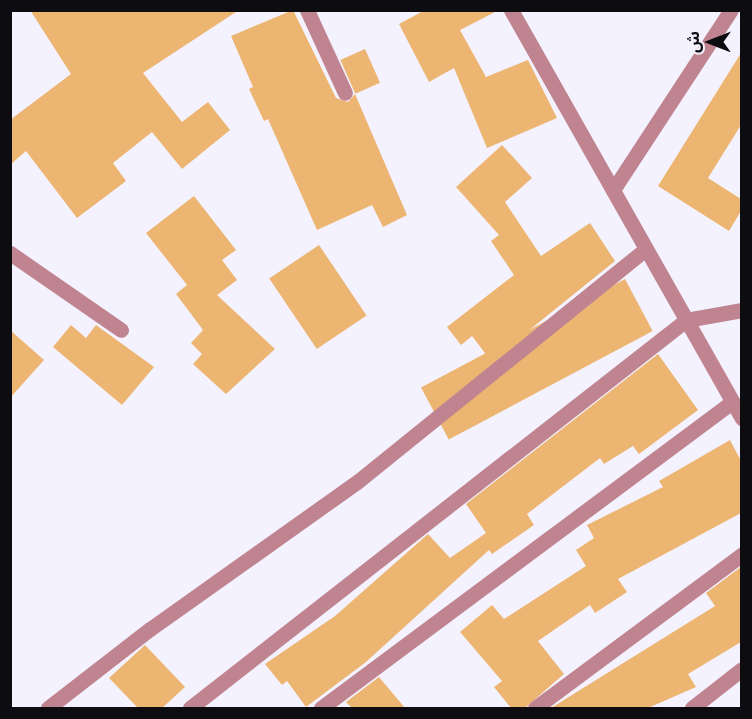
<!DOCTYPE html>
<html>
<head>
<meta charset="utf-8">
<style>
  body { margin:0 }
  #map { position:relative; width:752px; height:719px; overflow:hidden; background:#f3f2fe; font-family:Literata,"Noto Sans Arabic",serif }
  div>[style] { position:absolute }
  .building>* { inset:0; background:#edb572; transform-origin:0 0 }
  .minor>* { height:15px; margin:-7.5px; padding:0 7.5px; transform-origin:7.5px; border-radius:7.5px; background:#bf8490 }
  span { translate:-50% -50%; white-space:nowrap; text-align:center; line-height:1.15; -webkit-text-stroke:6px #f3f2fe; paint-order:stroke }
  .frame { position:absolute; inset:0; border:12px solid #0d0d11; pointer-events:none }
  .north { position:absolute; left:680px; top:12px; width:60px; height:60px; -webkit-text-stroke:4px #f3f2fe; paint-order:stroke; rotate:270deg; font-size:16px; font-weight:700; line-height:24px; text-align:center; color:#0d0d11 }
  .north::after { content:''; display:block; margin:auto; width:21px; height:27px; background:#0d0d11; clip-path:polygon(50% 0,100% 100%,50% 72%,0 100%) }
</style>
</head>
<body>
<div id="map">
  <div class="building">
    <i style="clip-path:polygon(30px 10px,239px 10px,143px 73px,182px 122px,208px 102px,230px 130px,182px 169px,152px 132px,113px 163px,126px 181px,77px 218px,26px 151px,10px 165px,10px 120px,71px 74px)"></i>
    <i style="clip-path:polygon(293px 10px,336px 98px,348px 102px,355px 94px,407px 215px,383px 227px,372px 205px,317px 230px,268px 119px,264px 121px,249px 89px,253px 87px,231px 36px)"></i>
    <i style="clip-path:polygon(425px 10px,499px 10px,460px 30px,486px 77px,528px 60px,557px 118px,487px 148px,454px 68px,429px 82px,399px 24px)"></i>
    <i style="left:365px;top:49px;width:37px;height:27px;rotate:66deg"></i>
    <i style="clip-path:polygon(741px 53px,741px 125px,708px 178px,741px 199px,741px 211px,729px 231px,658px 186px)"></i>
    <i style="clip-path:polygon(502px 145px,532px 178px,505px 202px,541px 256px,590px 223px,615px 261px,491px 361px,472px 336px,461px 345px,447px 327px,514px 275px,491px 241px,499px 235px,456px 187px)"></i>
    <i style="clip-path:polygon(194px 196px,236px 250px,222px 260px,237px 280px,217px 295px,275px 349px,226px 394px,193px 364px,202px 354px,191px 343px,203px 330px,176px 294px,187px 285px,146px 233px)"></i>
    <i style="left:319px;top:245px;width:85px;height:60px;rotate:56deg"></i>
    <i style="left:625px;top:279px;width:59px;height:231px;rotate:62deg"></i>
    <i style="clip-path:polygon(71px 325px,86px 338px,96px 325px,154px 367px,122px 405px,53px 347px)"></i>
    <i style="clip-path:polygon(10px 330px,44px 360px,10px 398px)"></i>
    <i style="clip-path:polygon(658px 354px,698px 410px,639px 454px,633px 446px,604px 464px,600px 458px,527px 514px,534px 525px,492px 554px,489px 550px,366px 662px,306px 707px,287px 681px,282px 685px,265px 664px,335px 616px,428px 534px,450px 558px,486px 533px,466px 504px)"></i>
    <i style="clip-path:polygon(730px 440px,741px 461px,741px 513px,618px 579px,627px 592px,595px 613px,590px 605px,538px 641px,564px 674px,525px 708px,511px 708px,494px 687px,502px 681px,460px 632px,492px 605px,504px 619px,586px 566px,576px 550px,594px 538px,587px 525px,663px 487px,659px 481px)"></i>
    <i style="clip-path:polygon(741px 567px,741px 642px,688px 674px,696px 687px,648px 708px,551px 708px,715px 606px,706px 593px)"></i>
    <i style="clip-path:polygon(145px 645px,185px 687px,162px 708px,138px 708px,109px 678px)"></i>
    <i style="clip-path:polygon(379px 677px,405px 708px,352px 708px,346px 702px)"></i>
  </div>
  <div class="minor">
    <i style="left:307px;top:10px;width:91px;rotate:65.4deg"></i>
    <i style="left:511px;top:10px;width:469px;rotate:60.5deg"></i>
    <i style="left:613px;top:190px;width:215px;rotate:-56.8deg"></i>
    <i style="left:10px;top:253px;width:135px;rotate:34.7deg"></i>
    <i style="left:48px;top:708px;width:129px;rotate:-37.8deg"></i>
    <i style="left:150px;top:629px;width:254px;rotate:-35.4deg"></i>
    <i style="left:357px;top:482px;width:371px;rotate:-38.9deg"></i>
    <i style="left:190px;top:708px;width:630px;rotate:-38.03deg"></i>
    <i style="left:686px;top:320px;width:57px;rotate:-10.1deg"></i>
    <i style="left:321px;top:708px;width:512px;rotate:-36.67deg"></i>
    <i style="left:535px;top:708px;width:258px;rotate:-36.6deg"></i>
    <i style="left:692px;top:708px;width:63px;rotate:-38deg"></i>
  </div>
  <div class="frame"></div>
  <div class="north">ش</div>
</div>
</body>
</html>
